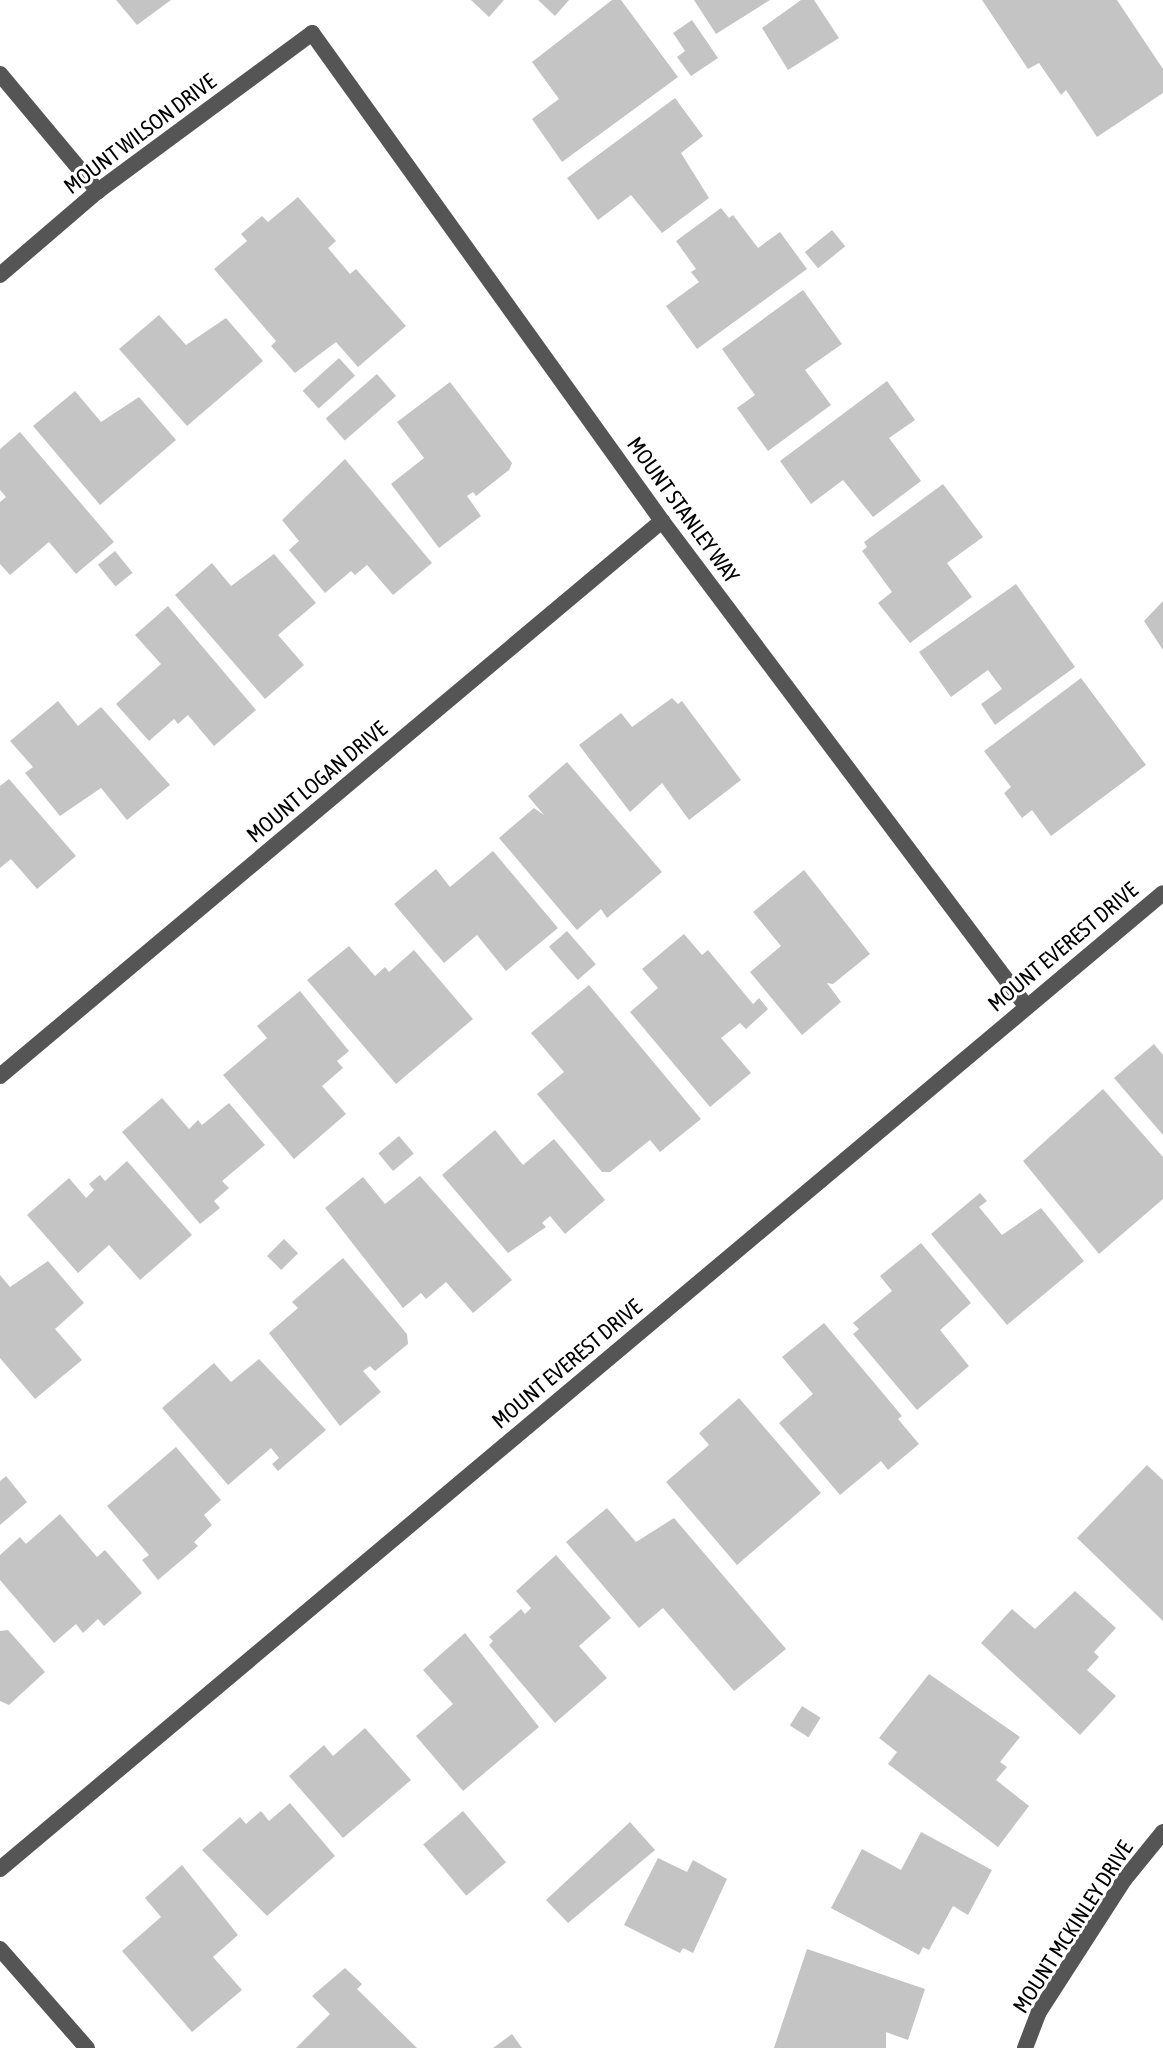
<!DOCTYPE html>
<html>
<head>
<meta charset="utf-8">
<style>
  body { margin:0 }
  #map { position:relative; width:1163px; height:2048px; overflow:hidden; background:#fff; font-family:"Asap Condensed",sans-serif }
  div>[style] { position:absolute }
  .building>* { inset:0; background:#c4c4c4; transform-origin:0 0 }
  .street>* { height:16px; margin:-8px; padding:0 8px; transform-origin:8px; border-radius:8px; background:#555 }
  span { translate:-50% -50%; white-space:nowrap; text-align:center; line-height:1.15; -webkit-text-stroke:6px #fff; paint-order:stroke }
  .street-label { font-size:22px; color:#000 }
</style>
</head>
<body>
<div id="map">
  <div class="building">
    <i style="clip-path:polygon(116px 0,171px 0,137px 25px)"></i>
    <i style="clip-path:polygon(471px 0,504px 0,489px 17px)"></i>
    <i style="clip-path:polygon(538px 0,569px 0,555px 16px)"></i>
    <i style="clip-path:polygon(612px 0,621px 0,678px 77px,562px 162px,532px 119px,559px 99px,532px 62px)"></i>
    <i style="clip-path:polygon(694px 0,770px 0,716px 34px)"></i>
    <i style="clip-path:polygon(801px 0,814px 0,839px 38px,788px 70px,762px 28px)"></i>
    <i style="clip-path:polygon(982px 0,1117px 0,1163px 69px,1163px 93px,1097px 137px,1066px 90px,1061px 95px,1039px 63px,1028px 69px)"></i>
    <i style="clip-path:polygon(692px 20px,718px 58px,691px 76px,677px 57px,685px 51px,673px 33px)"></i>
    <i style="clip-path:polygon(675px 98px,703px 136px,681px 153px,709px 198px,662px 233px,631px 195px,598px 220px,567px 178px)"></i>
    <i style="clip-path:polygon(298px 197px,336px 241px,328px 248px,350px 274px,356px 269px,406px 326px,358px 367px,336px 342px,295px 373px,271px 346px,276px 341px,214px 269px,247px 241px,241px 234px,262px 216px,268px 222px)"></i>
    <i style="clip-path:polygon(721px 208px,729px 218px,733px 215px,758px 248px,780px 232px,807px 269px,697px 349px,666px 306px,699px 282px,691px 272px,696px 269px,676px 241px)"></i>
    <i style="left:832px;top:230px;width:21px;height:35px;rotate:51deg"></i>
    <i style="clip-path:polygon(803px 290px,842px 344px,805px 370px,831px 405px,768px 451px,737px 408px,755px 395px,722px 349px)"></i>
    <i style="clip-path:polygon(159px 315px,186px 345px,226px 318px,263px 361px,187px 426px,119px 349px)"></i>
    <i style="left:339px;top:358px;width:24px;height:49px;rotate:48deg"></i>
    <i style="left:377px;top:374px;width:29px;height:68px;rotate:49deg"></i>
    <i style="clip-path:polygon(887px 381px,915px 420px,889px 438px,921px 481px,873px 517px,843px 480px,811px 504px,780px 461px)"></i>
    <i style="clip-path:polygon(450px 382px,512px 463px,509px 470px,476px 496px,473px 492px,467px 496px,481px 516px,439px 548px,391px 484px,424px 458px,397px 422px)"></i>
    <i style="clip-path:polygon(75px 391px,101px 422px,139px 397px,176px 440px,100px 505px,33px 426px)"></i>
    <i style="clip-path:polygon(20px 432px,114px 542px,76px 574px,49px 542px,10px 575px,0 564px,0 502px,6px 497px,0 490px,0 449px)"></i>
    <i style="clip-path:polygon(345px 459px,432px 563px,393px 595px,367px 565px,355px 575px,351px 571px,325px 593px,289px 550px,299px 541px,282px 520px)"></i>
    <i style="clip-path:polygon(943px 484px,983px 537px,947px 563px,972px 597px,910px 643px,878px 603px,892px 592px,862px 551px,867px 547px,864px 542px)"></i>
    <i style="left:115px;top:551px;width:28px;height:22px;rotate:51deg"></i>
    <i style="clip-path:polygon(274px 554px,316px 603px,278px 635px,304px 665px,265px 699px,175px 595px,212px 563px,231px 586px)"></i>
    <i style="clip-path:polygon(1016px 584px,1075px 667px,995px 725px,981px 704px,1002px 689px,988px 670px,951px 697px,919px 652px)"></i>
    <i style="clip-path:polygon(1163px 601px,1163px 650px,1144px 621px)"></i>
    <i style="clip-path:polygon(168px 606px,256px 710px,214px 746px,188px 715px,178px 724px,174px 719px,149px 741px,116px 704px,161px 664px,135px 635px)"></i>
    <i style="clip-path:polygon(1081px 678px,1146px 765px,1051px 836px,1032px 810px,1022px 818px,1004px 793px,1011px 787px,984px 751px)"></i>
    <i style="clip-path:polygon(672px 698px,678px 704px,682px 701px,741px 780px,689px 820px,662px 783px,630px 812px,579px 745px,621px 713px,632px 727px)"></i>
    <i style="clip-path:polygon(58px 701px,78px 726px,101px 707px,170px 785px,127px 820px,101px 788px,60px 816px,25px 773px,33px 767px,10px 741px)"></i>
    <i style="clip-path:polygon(567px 762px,662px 872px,607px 918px,601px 909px,577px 930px,499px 838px,534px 808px,544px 815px,528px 796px)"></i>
    <i style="clip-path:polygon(9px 779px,76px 856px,37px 889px,11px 859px,0 868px,0 786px)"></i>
    <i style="clip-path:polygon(493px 851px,558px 928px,506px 971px,477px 935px,444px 963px,394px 904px,436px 869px,450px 887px)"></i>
    <i style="clip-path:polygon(804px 870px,870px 954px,833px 984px,827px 983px,841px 1002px,802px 1035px,750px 972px,781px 946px,753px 912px)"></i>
    <i style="left:567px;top:931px;width:44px;height:24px;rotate:49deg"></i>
    <i style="clip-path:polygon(684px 934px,702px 955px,708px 950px,753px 1004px,759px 998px,768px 1009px,746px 1029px,740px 1023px,721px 1038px,751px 1073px,710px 1107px,630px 1012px,658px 988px,642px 969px)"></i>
    <i style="clip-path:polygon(349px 946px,375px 976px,385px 967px,389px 972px,414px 950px,473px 1019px,396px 1084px,307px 980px)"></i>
    <i style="clip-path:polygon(589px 985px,701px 1119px,660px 1152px,650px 1140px,610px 1172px,602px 1172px,537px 1094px,564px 1072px,531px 1033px)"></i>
    <i style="clip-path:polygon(300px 991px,349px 1051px,337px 1061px,343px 1068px,322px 1086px,346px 1114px,294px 1159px,223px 1075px,267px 1038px,257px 1026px)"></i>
    <i style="clip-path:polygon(1154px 1044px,1163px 1055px,1163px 1135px,1114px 1078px)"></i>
    <i style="clip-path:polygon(1103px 1089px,1163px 1157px,1163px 1199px,1099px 1254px,1023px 1161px)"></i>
    <i style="clip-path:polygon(162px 1098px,189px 1129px,198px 1120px,202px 1125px,229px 1103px,265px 1145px,222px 1181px,229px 1188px,214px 1201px,220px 1208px,200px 1224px,122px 1132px)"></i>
    <i style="clip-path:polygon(495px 1130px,523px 1165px,554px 1139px,605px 1200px,565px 1234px,550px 1216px,542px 1223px,546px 1227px,508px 1253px,442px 1175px)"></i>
    <i style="left:399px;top:1136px;width:23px;height:27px;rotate:50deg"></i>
    <i style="clip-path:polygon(127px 1161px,192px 1235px,140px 1280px,109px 1245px,78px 1273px,27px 1215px,69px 1178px,86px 1198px,94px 1190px,89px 1184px,100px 1175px,105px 1181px)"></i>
    <i style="clip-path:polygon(420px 1176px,512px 1280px,473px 1313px,446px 1282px,426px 1299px,421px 1293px,403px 1308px,325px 1208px,363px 1177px,385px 1204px)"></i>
    <i style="clip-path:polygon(980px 1193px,987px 1201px,979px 1207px,1002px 1235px,1041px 1208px,1084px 1261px,1007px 1325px,931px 1234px)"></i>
    <i style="left:284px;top:1239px;width:20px;height:24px;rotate:45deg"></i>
    <i style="clip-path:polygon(921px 1243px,971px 1303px,940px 1330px,969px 1366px,917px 1410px,853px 1334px,859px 1329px,853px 1323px,892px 1291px,880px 1276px)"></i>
    <i style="clip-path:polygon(343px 1258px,407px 1334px,408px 1344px,375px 1371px,370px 1366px,363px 1371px,381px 1392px,340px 1426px,269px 1333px,298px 1308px,292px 1302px)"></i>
    <i style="clip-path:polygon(48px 1261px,84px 1303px,55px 1329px,82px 1360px,35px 1399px,0 1358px,0 1275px,10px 1287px)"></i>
    <i style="clip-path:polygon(824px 1323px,902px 1416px,898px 1419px,919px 1444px,888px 1470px,881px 1461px,840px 1495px,779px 1423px,813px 1394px,782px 1357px)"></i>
    <i style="clip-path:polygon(259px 1359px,326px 1430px,278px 1471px,272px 1464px,279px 1458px,271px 1448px,228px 1485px,162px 1408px,214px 1363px,231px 1382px)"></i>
    <i style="clip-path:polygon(739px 1398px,821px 1493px,737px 1565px,666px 1482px,709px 1445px,699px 1433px)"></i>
    <i style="clip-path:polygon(176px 1447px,221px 1500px,204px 1515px,212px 1525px,194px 1542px,198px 1546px,158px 1580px,142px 1560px,149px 1555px,107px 1506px)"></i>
    <i style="clip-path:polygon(1147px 1465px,1163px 1480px,1163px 1621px,1077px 1538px)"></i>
    <i style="clip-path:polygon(6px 1476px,27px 1502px,0 1525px,0 1481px)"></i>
    <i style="clip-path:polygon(607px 1508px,636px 1542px,674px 1518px,786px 1649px,734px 1691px,663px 1608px,639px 1628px,566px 1542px)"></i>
    <i style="clip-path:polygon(60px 1514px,97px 1557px,105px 1550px,142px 1593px,104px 1626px,98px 1619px,83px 1633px,76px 1624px,54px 1643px,0 1580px,0 1555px,20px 1537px,26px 1544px)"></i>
    <i style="clip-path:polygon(556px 1555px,611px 1618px,579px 1646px,607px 1678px,555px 1723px,489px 1645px,493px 1641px,489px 1637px,521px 1609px,525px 1614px,531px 1608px,516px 1591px)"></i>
    <i style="clip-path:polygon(1075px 1591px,1116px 1628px,1094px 1652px,1099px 1657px,1087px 1670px,1116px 1696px,1080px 1735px,981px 1643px,1012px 1609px,1035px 1629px)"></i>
    <i style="clip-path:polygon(8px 1630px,45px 1672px,9px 1705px,0 1701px,0 1631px)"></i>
    <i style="clip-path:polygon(465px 1633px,539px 1727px,463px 1791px,416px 1736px,453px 1704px,423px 1670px)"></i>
    <i style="clip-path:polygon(929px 1674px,1020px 1737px,1000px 1762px,1007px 1767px,996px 1780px,1029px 1806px,998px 1847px,888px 1764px,897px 1752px,879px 1738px)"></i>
    <i style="left:802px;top:1706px;width:22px;height:23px;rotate:32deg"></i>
    <i style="clip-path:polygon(365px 1728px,411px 1780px,343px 1838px,289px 1776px,324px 1745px,333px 1756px)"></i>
    <i style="clip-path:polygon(290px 1803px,335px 1856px,267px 1916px,202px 1850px,240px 1817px,246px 1824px,261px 1811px,269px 1821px)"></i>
    <i style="left:463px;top:1811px;width:67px;height:52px;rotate:50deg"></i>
    <i style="clip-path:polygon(630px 1822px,655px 1850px,568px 1923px,546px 1900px)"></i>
    <i style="clip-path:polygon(921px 1832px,992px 1870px,968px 1915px,953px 1906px,929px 1950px,923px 1947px,919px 1955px,831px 1908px,862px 1849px,901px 1870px)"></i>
    <i style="clip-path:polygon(658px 1858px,687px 1872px,693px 1860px,727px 1879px,693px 1953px,683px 1948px,680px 1953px,624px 1925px)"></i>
    <i style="clip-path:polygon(182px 1865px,238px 1935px,213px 1957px,242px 1990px,192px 2032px,122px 1951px,161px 1917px,145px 1898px)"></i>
    <i style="clip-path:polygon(807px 1949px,925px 1989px,908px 2040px,886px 2032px,886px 2048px,774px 2048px)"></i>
    <i style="clip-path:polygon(345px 1968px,362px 1984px,357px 1989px,417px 2048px,296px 2048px,330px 2014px,312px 1996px)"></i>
    <i style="clip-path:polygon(512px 2034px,522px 2048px,493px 2048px)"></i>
  </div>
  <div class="street">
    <i style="left:0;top:74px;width:153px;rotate:50.1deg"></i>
    <i style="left:0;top:275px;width:129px;rotate:-40.6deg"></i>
    <i style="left:98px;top:191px;width:266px;rotate:-36.4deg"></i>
    <i style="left:312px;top:33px;width:601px;rotate:54.35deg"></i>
    <i style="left:662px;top:521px;width:606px;rotate:53.11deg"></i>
    <i style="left:0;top:1076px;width:864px;rotate:-39.98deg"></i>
    <i style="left:0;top:1869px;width:1518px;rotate:-40deg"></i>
    <i style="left:0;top:1949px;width:132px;rotate:48.7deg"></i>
    <i style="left:1025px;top:2048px;width:39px;rotate:-69deg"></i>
    <i style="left:1039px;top:2012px;width:157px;rotate:-57.2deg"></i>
    <i style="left:1124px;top:1880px;width:62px;rotate:-50.9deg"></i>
  </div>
  <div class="street-label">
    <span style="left:140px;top:134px;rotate:-37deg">MOUNT WILSON DRIVE</span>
    <span style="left:683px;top:510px;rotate:54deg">MOUNT STANLEY WAY</span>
    <span style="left:317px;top:782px;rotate:-40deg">MOUNT LOGAN DRIVE</span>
    <span style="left:1063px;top:947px;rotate:-40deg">MOUNT EVEREST DRIVE</span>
    <span style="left:567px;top:1364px;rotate:-40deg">MOUNT EVEREST DRIVE</span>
    <span style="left:1073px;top:1927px;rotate:-57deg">MOUNT MCKINLEY DRIVE</span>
  </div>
</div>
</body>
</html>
